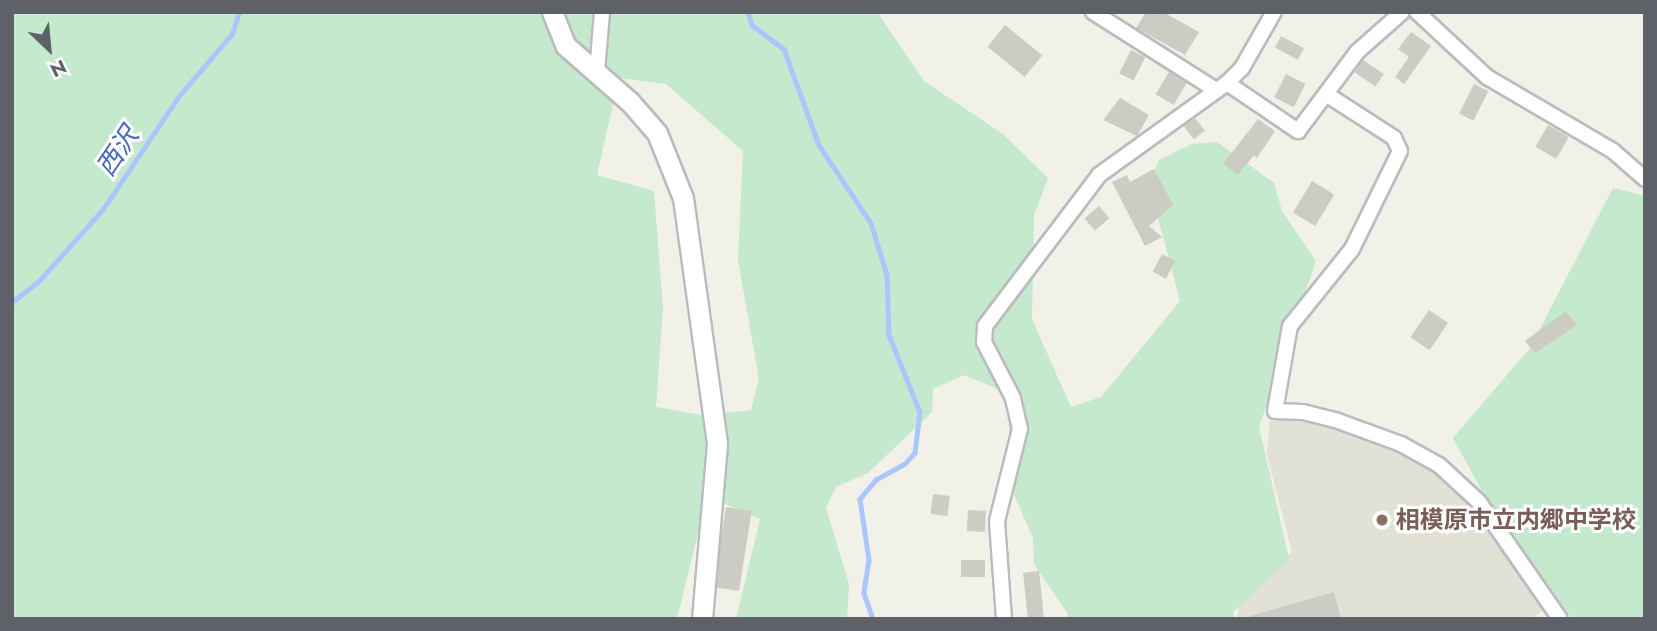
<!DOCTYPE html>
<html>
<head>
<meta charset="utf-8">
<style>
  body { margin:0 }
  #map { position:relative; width:1657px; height:631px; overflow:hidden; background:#f1f1e8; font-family:Jost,"Noto Sans JP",sans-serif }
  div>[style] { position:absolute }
  .education>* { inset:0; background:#e1e1d6 }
  .green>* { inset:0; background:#c4e9cc }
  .stream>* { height:4.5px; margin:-2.25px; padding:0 2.25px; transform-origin:2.25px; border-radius:2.25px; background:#aac6ff }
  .building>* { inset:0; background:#ccccc4; transform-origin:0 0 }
  .roads { filter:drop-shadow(2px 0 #babbc1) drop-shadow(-2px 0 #babbc1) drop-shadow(0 2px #babbc1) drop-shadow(0 -2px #babbc1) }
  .street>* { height:14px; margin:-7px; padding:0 7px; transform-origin:7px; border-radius:7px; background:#fff }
  .secondary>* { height:19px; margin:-9.5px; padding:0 9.5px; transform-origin:9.5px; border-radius:9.5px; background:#fff }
  .dots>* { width:19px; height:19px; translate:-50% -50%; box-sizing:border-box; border:4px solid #fff; border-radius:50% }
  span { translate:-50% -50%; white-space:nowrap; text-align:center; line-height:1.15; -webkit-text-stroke:6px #fff; paint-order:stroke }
  .education-label { font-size:24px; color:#785e54; font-weight:700 }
  .left { translate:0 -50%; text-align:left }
  .water-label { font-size:26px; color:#4668c9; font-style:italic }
  .frame { position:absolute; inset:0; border:14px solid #5f6168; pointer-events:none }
  .north { position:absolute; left:14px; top:14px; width:70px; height:70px; -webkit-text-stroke:5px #fff; paint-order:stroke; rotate:154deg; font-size:19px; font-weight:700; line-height:28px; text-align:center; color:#5f6168 }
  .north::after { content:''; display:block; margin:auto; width:24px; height:32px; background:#5f6168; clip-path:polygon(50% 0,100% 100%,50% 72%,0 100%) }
</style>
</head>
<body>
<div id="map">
  <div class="education">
    <i style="clip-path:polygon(1270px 414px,1301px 418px,1407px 449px,1456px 488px,1544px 609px,1531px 619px,1237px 619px,1239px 605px,1255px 580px,1292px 552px,1267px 455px)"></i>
  </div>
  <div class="green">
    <i style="clip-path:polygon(evenodd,12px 12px,877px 12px,924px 81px,1003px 134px,1048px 178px,1034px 215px,1032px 319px,1071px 407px,1101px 397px,1180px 301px,1149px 184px,1159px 160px,1192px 144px,1217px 142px,1274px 183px,1282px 211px,1316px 261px,1259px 427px,1289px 559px,1234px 611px,1234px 619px,1066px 619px,1068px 614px,1034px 564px,1033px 538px,1012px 490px,1007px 393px,964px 375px,933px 389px,932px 412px,868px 473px,836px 487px,826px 508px,849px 584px,847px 619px,736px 619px,760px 519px,707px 496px,677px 619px,12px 619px,12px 12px,619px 78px,666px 84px,743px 151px,738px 260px,759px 379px,751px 410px,702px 415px,656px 407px,663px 308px,654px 191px,597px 175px,619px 78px)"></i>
    <i style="clip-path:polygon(1613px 188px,1645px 196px,1645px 619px,1573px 619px,1496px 517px,1453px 438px,1530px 348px)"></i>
  </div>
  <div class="stream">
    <i style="left:748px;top:12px;width:14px;rotate:73deg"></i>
    <i style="left:752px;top:25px;width:40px;rotate:37deg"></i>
    <i style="left:784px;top:49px;width:102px;rotate:70deg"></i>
    <i style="left:819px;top:145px;width:94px;rotate:56.3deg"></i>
    <i style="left:871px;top:223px;width:54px;rotate:72.9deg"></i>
    <i style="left:887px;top:275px;width:60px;rotate:88.1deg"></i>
    <i style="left:889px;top:335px;width:83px;rotate:68.1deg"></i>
    <i style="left:920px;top:412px;width:41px;rotate:97deg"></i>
    <i style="left:915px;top:453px;width:15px;rotate:132deg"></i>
    <i style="left:905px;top:464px;width:33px;rotate:151deg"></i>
    <i style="left:876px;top:480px;width:25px;rotate:130deg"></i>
    <i style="left:860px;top:499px;width:62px;rotate:81.6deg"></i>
    <i style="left:869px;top:560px;width:33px;rotate:99deg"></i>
    <i style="left:864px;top:593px;width:28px;rotate:71deg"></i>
    <i style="left:12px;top:302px;width:36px;rotate:-38deg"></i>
    <i style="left:40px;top:280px;width:95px;rotate:-48.4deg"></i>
    <i style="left:103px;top:209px;width:136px;rotate:-56.1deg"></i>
    <i style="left:179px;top:96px;width:82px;rotate:-49.5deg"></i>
    <i style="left:232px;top:34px;width:23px;rotate:-72deg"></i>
  </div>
  <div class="building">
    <i style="clip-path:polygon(1146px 12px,1163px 12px,1199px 32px,1185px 55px,1136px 28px)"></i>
    <i style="left:1005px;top:25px;width:48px;height:28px;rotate:39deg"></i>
    <i style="clip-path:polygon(1411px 32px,1431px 46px,1404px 84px,1395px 77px,1409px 57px,1398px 49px)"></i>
    <i style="left:1281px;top:36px;width:26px;height:13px;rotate:28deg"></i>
    <i style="left:1131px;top:50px;width:16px;height:26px;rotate:27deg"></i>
    <i style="left:1363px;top:60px;width:25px;height:15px;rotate:34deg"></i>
    <i style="left:1169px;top:72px;width:21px;height:26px;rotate:31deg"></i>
    <i style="left:1286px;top:74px;width:22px;height:26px;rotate:27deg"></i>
    <i style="left:1474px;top:84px;width:16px;height:33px;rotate:27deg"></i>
    <i style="clip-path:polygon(1120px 98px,1149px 115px,1137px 136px,1103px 120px)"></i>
    <i style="left:1195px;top:118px;width:16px;height:14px;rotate:52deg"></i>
    <i style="clip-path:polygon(1258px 119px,1275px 131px,1257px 158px,1254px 155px,1238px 175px,1223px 164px)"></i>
    <i style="left:1548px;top:125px;width:24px;height:25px;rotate:30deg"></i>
    <i style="clip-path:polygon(1154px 169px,1173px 205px,1149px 226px,1162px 237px,1145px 246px,1112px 182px,1127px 175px,1130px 182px)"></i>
    <i style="left:1312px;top:181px;width:26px;height:37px;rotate:31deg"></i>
    <i style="left:1099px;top:206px;width:16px;height:19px;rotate:50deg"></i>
    <i style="left:1162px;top:254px;width:15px;height:20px;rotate:28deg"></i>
    <i style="left:1429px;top:310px;width:23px;height:33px;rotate:34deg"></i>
    <i style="clip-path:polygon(1566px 311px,1577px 325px,1535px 353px,1525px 341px)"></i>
    <i style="left:933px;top:494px;width:17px;height:20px;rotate:7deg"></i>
    <i style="left:726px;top:507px;width:26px;height:81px;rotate:9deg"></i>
    <i style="left:968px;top:510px;width:18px;height:21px;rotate:3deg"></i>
    <i style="left:961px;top:560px;width:24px;height:17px"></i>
    <i style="left:1039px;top:571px;width:48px;height:16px;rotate:84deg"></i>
    <i style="clip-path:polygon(1334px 592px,1341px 619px,1251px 619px,1250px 616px)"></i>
  </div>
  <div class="roads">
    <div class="street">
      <i style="left:1093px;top:12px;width:146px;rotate:32.4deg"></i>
      <i style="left:1417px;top:12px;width:96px;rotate:42.9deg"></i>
      <i style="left:1487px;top:77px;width:146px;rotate:30.4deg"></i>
      <i style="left:1613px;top:151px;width:43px;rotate:41.2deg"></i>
      <i style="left:597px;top:72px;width:60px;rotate:-85.2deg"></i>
      <i style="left:1227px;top:83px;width:86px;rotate:34.1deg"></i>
      <i style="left:1298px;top:131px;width:99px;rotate:-53.2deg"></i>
      <i style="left:1357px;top:52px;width:60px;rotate:-41.6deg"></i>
      <i style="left:1326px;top:94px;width:81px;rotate:32.9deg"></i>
      <i style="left:1394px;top:138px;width:14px;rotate:65deg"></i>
      <i style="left:1400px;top:151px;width:109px;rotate:116.1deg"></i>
      <i style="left:1352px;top:249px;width:99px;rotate:128.8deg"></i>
      <i style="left:1290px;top:326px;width:86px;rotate:100deg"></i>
      <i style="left:1275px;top:411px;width:28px;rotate:2deg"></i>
      <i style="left:1303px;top:412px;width:36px;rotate:14deg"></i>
      <i style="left:1338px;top:421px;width:67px;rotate:20.1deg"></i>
      <i style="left:1401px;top:444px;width:43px;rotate:28.9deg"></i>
      <i style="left:1439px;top:465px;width:54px;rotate:42.8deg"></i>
      <i style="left:1479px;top:502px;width:142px;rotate:55.3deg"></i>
      <i style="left:1004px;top:619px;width:98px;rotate:-94.1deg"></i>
      <i style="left:997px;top:521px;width:95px;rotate:-76deg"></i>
      <i style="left:1020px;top:429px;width:32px;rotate:-103deg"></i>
      <i style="left:1013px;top:398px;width:63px;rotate:-117.4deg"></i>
      <i style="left:984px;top:342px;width:16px;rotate:-86deg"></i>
      <i style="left:985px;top:326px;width:189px;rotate:-52.9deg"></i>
      <i style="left:1099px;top:175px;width:158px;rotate:-35.7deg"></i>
      <i style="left:1227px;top:83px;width:21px;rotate:-45deg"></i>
      <i style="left:1242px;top:68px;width:64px;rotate:-60.3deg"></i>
    </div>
    <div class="secondary">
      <i style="left:552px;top:12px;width:37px;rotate:68deg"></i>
      <i style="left:566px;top:46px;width:85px;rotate:41.2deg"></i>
      <i style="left:630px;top:102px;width:41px;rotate:48.9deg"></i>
      <i style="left:657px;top:133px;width:70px;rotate:68.2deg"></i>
      <i style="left:683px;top:198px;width:248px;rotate:82.1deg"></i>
      <i style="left:717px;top:444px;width:176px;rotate:94.9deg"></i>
    </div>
  </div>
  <div class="dots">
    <i style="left:1382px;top:520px;background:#8d6e63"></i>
  </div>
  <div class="education-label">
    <span class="left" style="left:1396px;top:520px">相模原市立内郷中学校</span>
  </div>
  <div class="water-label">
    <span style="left:118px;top:152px;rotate:-56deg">西沢</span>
  </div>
  <div class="frame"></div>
  <div class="north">N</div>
</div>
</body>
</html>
